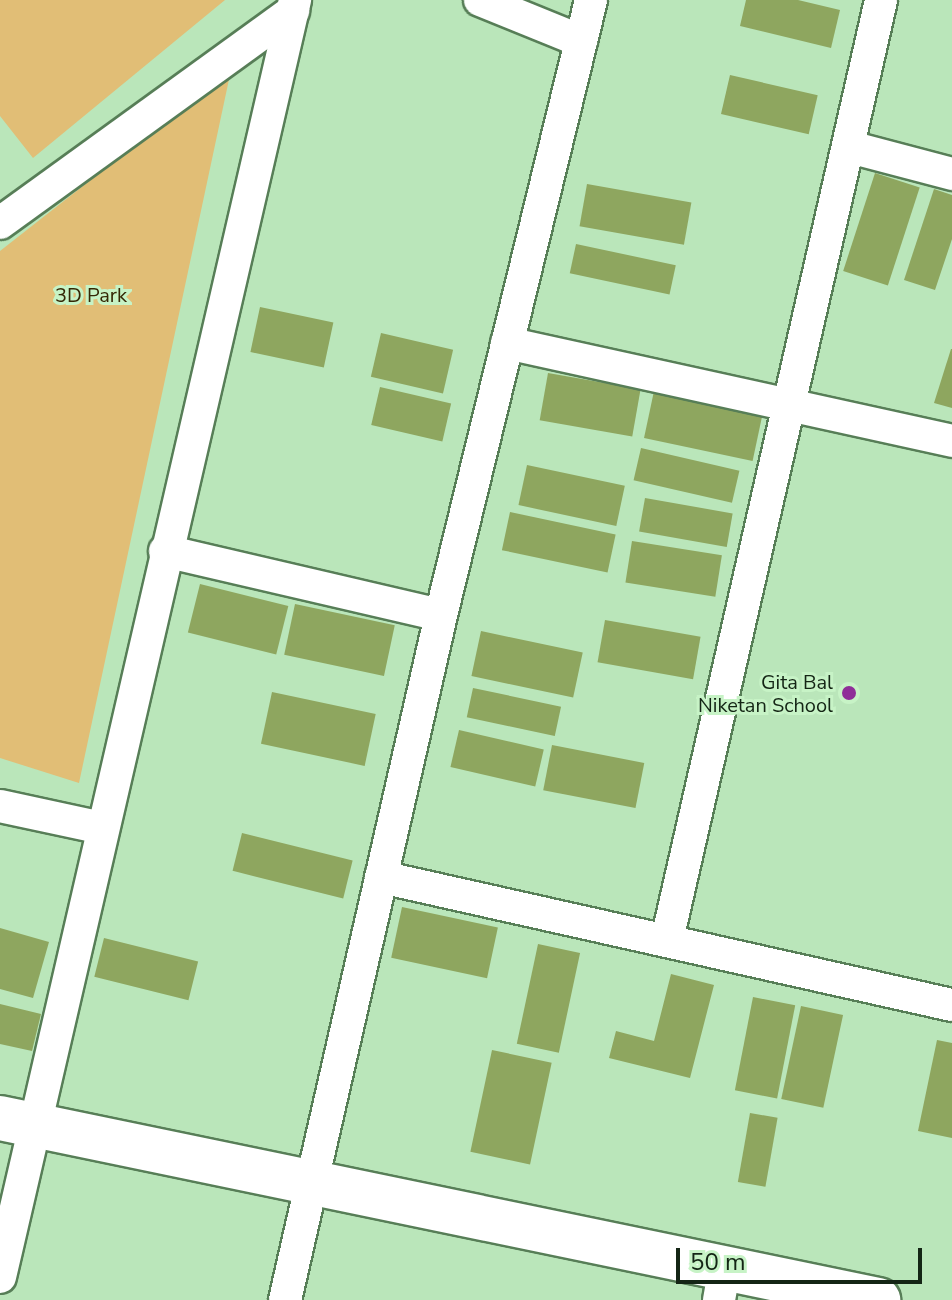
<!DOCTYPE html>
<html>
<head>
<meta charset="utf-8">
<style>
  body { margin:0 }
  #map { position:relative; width:952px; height:1300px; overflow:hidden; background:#bae6ba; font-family:"Nunito Sans",sans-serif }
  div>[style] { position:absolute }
  .green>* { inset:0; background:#e1be76 }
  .building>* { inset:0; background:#8ea65f; transform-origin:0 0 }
  .roads { filter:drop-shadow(2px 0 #577e57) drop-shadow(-2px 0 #577e57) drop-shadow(0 2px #577e57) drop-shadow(0 -2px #577e57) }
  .street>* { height:32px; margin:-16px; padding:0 16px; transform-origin:16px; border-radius:16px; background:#fff }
  .secondary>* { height:44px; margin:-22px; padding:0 22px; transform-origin:22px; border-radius:22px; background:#fff }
  .dots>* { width:22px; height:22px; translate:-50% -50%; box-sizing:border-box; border:4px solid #c7f3c6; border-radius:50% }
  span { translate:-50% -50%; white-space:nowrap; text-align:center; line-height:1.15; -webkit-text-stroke:6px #c7f3c6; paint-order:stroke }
  .park-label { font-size:20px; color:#352705 }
  .poi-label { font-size:20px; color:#142515 }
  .right { translate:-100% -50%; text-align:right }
  .scale { position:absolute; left:676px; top:1248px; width:246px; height:36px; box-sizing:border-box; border:4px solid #142515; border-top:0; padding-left:10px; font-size:24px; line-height:28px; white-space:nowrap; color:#142515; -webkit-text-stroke:6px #c7f3c6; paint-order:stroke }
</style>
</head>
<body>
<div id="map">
  <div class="green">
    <i style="clip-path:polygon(0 0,225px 0,33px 158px,0 116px)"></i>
    <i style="clip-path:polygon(231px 70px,79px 783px,0 758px,0 251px)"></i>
  </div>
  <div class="building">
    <i style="clip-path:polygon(746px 0,798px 0,840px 10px,831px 48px,740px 26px)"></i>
    <i style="left:730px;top:75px;width:90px;height:40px;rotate:13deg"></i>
    <i style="left:875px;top:173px;width:47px;height:103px;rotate:18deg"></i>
    <i style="left:587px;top:184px;width:106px;height:43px;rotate:10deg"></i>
    <i style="clip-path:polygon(934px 189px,952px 195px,952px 239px,935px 290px,904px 280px)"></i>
    <i style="left:576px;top:244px;width:102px;height:30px;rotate:12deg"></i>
    <i style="left:260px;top:307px;width:75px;height:46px;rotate:12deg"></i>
    <i style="left:381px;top:333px;width:74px;height:45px;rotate:13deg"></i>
    <i style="clip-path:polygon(951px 349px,952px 349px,952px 408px,934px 403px)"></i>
    <i style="left:548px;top:373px;width:94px;height:48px;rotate:10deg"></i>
    <i style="left:380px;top:387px;width:73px;height:39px;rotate:13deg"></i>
    <i style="left:654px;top:391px;width:111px;height:48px;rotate:12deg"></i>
    <i style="left:641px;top:448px;width:101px;height:33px;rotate:13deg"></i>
    <i style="left:527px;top:465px;width:100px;height:41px;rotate:12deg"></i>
    <i style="left:645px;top:498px;width:89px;height:34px;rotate:10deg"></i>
    <i style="left:510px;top:512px;width:108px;height:39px;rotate:12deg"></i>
    <i style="left:632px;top:541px;width:91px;height:42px;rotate:9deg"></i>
    <i style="left:200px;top:584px;width:91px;height:50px;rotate:14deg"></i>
    <i style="left:295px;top:604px;width:102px;height:52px;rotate:12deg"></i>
    <i style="left:605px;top:620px;width:97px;height:43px;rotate:10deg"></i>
    <i style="left:481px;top:631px;width:104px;height:46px;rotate:12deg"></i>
    <i style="left:473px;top:688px;width:90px;height:30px;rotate:12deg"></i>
    <i style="left:272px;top:692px;width:106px;height:53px;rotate:12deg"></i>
    <i style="left:459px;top:730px;width:87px;height:38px;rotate:13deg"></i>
    <i style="left:552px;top:745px;width:94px;height:46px;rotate:11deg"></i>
    <i style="left:242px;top:833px;width:114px;height:39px;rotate:14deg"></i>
    <i style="left:402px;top:907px;width:98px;height:52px;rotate:12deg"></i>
    <i style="clip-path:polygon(0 928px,49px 942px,33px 998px,0 989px)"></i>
    <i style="left:104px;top:938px;width:97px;height:40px;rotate:14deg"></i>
    <i style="left:538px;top:944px;width:43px;height:102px;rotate:12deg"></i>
    <i style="clip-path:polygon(671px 974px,714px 985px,690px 1078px,609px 1058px,616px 1031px,654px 1041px)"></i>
    <i style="left:753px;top:997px;width:43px;height:95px;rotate:11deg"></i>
    <i style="clip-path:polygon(0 1004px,41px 1014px,32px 1051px,0 1044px)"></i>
    <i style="left:801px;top:1006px;width:43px;height:95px;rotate:12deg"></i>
    <i style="clip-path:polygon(937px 1040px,952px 1043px,952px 1138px,918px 1131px)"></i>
    <i style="left:492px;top:1050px;width:61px;height:104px;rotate:12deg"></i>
    <i style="left:750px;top:1113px;width:28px;height:70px;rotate:10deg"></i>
  </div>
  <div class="roads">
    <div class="street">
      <i style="left:480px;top:0;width:109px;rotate:22.1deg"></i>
      <i style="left:850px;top:147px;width:106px;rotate:14.8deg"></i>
      <i style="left:0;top:223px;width:362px;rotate:-35.9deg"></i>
      <i style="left:507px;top:343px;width:456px;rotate:12.4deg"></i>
      <i style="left:165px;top:551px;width:283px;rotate:13.1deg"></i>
      <i style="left:0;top:806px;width:104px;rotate:12.2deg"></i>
      <i style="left:381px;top:877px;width:585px;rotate:12.64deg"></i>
      <i style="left:667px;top:940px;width:964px;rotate:-77.17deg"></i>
      <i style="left:0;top:1277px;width:1311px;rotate:-76.99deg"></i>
      <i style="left:285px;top:1300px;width:703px;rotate:-77.17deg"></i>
      <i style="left:441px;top:615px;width:633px;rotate:-76.29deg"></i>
      <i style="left:719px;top:1300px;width:35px;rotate:-80deg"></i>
    </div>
    <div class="secondary">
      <i style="left:0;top:1118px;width:897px;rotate:11.71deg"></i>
    </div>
  </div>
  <div class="dots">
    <i style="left:849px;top:693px;background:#8f2f98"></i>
  </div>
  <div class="park-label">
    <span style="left:91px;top:295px">3D Park</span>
  </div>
  <div class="poi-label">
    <span class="right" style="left:833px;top:694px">Gita Bal<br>Niketan School</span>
  </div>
  <div class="scale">50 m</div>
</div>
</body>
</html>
